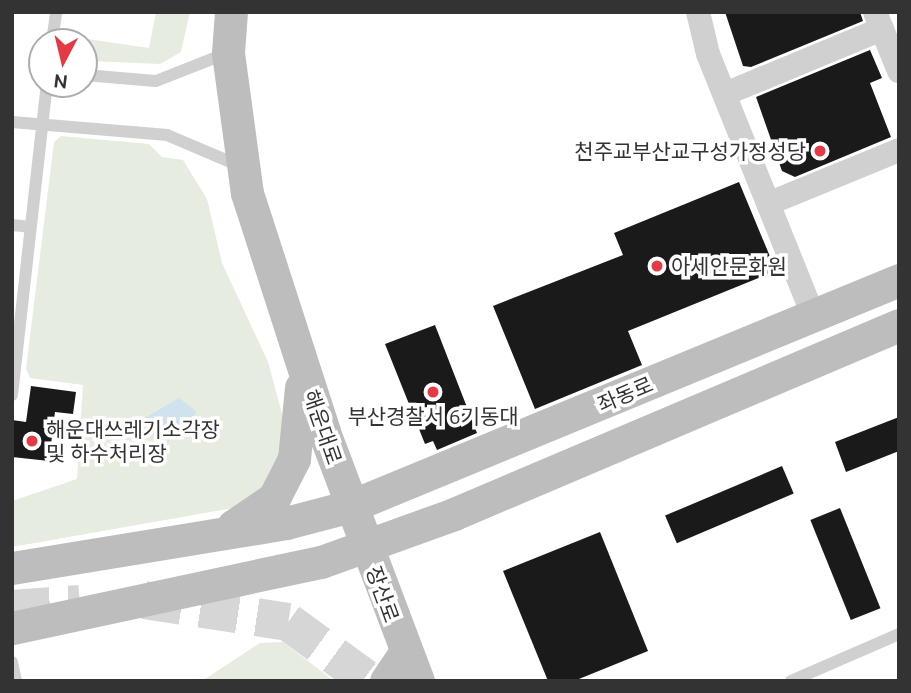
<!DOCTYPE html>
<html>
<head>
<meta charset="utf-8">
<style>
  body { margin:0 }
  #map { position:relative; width:911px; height:693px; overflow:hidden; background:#fff; font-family:Ubuntu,"Noto Sans KR",sans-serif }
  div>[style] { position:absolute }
  .green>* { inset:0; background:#e6ecdf }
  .water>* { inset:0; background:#cfe2ee }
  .building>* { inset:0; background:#1a1a1a; transform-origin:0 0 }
  .highway-tunnel>* { height:38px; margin-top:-19px; transform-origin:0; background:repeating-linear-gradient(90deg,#d6d6d6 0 38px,transparent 0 57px) }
  .lane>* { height:12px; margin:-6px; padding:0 6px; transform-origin:6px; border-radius:6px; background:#d0d0d0 }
  .street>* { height:24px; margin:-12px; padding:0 12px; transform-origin:12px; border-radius:12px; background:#d0d0d0 }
  .secondary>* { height:33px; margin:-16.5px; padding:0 16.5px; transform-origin:16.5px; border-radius:16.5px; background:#bdbdbd }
  .dots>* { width:19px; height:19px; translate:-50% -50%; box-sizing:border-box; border:4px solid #fff; border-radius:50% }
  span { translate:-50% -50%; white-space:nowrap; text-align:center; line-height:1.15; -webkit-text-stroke:7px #fff; paint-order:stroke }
  .poi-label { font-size:21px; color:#333 }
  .right { translate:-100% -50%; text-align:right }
  .left { translate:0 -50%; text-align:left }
  .street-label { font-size:21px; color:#333 }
  .frame { position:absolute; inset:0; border:14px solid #333; pointer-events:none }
  .north { position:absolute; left:28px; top:28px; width:70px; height:70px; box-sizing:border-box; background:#fff; border:2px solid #adadad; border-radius:50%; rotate:187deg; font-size:19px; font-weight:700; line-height:28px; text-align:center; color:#333 }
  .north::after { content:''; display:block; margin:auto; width:24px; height:32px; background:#e63946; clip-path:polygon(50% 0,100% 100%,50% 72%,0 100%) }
</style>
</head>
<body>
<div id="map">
  <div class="green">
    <i style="clip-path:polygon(156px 12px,190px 12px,181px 52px,160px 64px,89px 61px,84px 42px,76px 42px,74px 37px,149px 48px)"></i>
    <i style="clip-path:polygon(61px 136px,149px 144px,162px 157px,183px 160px,207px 199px,222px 263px,268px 362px,287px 432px,284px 456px,250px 505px,12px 547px,12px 501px,77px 479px,83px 385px,30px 378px,26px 369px,54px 142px)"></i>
    <i style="clip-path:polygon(283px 642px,334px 681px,202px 681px,260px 643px)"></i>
  </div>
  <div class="water">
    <i style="clip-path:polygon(179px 398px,196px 411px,189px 432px,173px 432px,168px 444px,156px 434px,137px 436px,138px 422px)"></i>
  </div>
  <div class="building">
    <i style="clip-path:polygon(725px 12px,860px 12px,863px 21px,751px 67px,743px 66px)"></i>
    <i style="clip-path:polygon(870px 50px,882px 78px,870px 83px,891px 137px,795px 177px,782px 171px,756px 97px)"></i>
    <i style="clip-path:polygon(739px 182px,776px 271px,628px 331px,642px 365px,535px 409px,493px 306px,623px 255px,614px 233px)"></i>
    <i style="clip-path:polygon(435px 325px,477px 433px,437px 450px,433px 441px,425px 444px,385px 344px)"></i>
    <i style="clip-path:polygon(31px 386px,76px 392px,73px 414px,55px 412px,49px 461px,12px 457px,12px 420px,26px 422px)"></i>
    <i style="clip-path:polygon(899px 417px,899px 451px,846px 472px,835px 442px)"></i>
    <i style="left:782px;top:466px;width:30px;height:127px;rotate:67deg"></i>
    <i style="left:840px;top:508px;width:108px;height:32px;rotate:68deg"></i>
    <i style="clip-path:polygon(600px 532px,648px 651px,574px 681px,548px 681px,503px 571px)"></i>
  </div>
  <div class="highway-tunnel">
    <i style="left:144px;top:600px;width:146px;rotate:8.7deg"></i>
    <i style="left:288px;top:622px;width:100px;rotate:36.1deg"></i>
    <i style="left:12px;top:609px;width:68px;rotate:-4.2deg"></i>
  </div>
  <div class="lane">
    <i style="left:52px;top:42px;width:30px;rotate:-82deg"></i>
    <i style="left:84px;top:75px;width:72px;rotate:4.8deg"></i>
    <i style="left:156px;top:81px;width:76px;rotate:-21.5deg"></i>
    <i style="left:12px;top:122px;width:156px;rotate:4.8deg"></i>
    <i style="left:167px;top:135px;width:79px;rotate:23deg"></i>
    <i style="left:12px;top:225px;width:18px;rotate:6deg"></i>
    <i style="left:12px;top:395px;width:313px;rotate:-83.6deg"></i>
    <i style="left:12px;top:662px;width:19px;rotate:78deg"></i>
    <i style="left:791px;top:681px;width:118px;rotate:-23.5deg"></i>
  </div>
  <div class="street">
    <i style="left:698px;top:12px;width:43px;rotate:76.6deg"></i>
    <i style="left:708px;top:54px;width:279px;rotate:68.1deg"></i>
    <i style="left:875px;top:12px;width:64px;rotate:67.9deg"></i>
    <i style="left:725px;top:94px;width:170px;rotate:-22.5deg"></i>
    <i style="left:770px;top:203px;width:139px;rotate:-22.3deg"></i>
  </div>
  <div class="secondary">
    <i style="left:231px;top:12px;width:41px;rotate:94.2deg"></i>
    <i style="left:228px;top:53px;width:141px;rotate:82.3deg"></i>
    <i style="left:247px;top:193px;width:251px;rotate:72.1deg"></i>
    <i style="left:324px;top:432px;width:266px;rotate:69.3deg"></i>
    <i style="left:233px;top:526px;width:50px;rotate:-34.3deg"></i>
    <i style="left:274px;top:498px;width:44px;rotate:-62.9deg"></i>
    <i style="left:294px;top:459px;width:72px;rotate:-84.4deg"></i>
    <i style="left:12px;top:568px;width:278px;rotate:-9.3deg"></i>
    <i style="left:286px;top:523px;width:67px;rotate:-14.7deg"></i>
    <i style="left:351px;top:506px;width:593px;rotate:-22.41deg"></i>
    <i style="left:12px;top:628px;width:316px;rotate:-12.1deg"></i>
    <i style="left:321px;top:562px;width:141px;rotate:-19.8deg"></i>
    <i style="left:454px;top:514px;width:483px;rotate:-23deg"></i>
    <i style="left:386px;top:681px;width:34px;rotate:-56deg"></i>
  </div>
  <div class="dots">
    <i style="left:820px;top:151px;background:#e63946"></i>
    <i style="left:657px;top:266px;background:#e63946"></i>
    <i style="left:433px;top:392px;background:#e63946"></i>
    <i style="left:32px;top:441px;background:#e63946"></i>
  </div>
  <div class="poi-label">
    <span class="right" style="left:806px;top:151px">천주교부산교구성가정성당</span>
    <span class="left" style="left:671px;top:266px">아세안문화원</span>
    <span style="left:433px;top:416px">부산경찰서 6기동대</span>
    <span class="left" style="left:46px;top:441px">해운대쓰레기소각장<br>및 하수처리장</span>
  </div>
  <div class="street-label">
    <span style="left:625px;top:394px;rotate:-23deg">좌동로</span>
    <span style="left:323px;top:427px;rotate:71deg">해운대로</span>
    <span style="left:383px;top:594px;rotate:70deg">장산로</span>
  </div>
  <div class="frame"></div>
  <div class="north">N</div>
</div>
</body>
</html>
